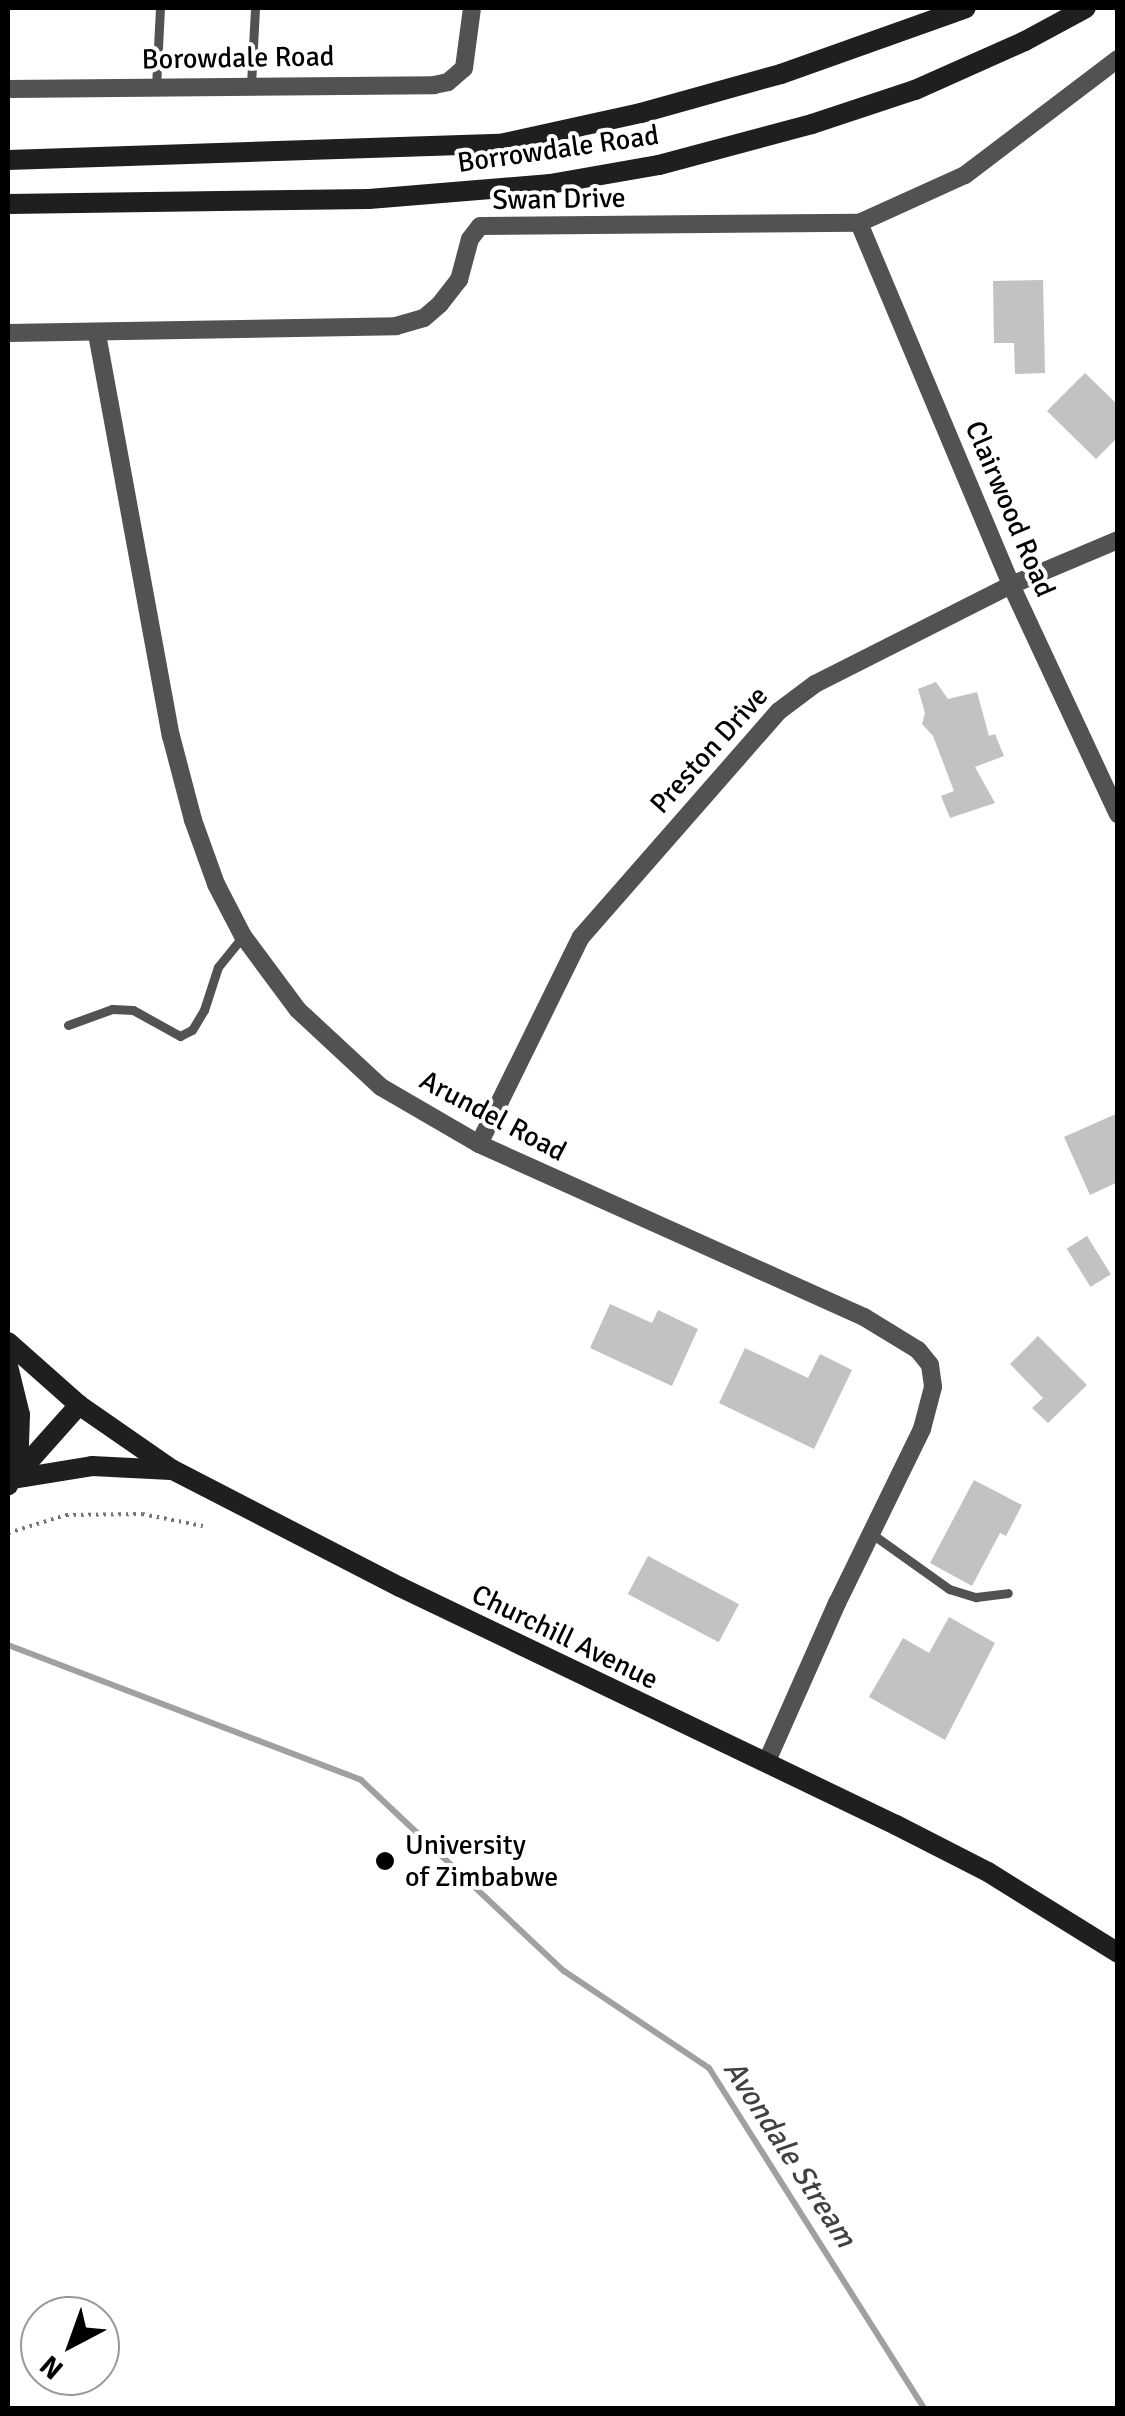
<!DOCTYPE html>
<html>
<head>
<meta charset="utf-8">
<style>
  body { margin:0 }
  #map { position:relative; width:1125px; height:2416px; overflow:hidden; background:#fff; font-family:Signika,sans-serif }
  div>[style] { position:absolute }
  .stream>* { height:6px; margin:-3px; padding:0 3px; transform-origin:3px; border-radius:3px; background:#a0a0a0 }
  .building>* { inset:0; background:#c2c2c2; transform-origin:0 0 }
  .path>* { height:4px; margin-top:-2px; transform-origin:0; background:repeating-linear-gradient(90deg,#747474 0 2.5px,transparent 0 7.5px) }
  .lane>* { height:9px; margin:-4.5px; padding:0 4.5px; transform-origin:4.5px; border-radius:4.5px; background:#525252 }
  .street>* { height:18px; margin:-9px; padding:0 9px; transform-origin:9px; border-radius:9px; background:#525252 }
  .secondary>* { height:20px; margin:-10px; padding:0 10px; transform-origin:10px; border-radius:10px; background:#1f1f1f }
  .dots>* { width:28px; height:28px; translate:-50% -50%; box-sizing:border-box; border:5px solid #fff; border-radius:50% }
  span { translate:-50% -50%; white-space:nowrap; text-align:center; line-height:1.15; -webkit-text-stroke:8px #fff; paint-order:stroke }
  .street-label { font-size:28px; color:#000 }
  .poi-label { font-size:28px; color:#000 }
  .left { translate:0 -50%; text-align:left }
  .water-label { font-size:30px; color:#414141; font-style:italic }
  .frame { position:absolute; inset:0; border:10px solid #000; pointer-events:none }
  .north { position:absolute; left:20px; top:2296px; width:100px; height:100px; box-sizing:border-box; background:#fff; border:2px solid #999; border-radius:50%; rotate:221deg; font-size:28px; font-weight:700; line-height:40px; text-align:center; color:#000 }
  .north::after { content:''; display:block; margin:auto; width:35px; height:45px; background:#000; clip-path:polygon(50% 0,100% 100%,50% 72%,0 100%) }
</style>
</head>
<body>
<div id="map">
  <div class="stream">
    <i style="left:8px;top:1645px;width:378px;rotate:20.9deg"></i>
    <i style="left:361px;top:1780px;width:279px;rotate:43.3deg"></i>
    <i style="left:564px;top:1971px;width:174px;rotate:33.8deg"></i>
    <i style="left:709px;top:2068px;width:402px;rotate:57.7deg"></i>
  </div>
  <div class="building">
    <i style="clip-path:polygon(1043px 280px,1045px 373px,1015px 374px,1014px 343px,994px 343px,993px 281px)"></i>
    <i style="clip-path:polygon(1085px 373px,1118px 405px,1118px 437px,1096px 459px,1047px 411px)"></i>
    <i style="clip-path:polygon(936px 682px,948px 699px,977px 692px,989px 736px,995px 734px,1004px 756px,975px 767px,995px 803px,950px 818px,941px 796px,954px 791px,933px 736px,922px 724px,925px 713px,918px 689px)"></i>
    <i style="clip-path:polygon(1118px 1113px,1118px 1182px,1090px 1195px,1064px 1137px)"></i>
    <i style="left:1087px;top:1236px;width:45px;height:24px;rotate:58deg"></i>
    <i style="clip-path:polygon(610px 1304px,652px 1323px,658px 1310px,698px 1329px,672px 1386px,590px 1348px)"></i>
    <i style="clip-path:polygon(1038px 1336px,1087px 1385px,1048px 1423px,1032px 1408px,1043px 1398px,1010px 1364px)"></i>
    <i style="clip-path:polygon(745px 1348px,808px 1378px,820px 1354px,852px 1370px,814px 1449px,719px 1403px)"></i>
    <i style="clip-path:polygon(974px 1480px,1022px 1505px,1006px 1536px,1000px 1533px,972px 1586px,930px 1563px)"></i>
    <i style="left:648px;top:1556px;width:103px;height:43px;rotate:28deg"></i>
    <i style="clip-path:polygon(949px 1617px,995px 1643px,945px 1740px,869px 1697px,903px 1638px,929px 1653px)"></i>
  </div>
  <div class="path">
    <i style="left:8px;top:1533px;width:61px;rotate:-17.2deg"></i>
    <i style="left:66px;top:1515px;width:76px;rotate:-0.8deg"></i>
    <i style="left:142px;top:1514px;width:62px;rotate:11.1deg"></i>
  </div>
  <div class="lane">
    <i style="left:251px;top:85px;width:77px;rotate:-87deg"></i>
    <i style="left:156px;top:87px;width:79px;rotate:-87.1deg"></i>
    <i style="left:68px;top:1025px;width:47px;rotate:-20deg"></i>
    <i style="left:112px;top:1009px;width:21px;rotate:3deg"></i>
    <i style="left:133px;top:1010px;width:54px;rotate:29deg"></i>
    <i style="left:180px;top:1036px;width:13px;rotate:-27deg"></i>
    <i style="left:192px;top:1030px;width:23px;rotate:-59deg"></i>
    <i style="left:204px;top:1010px;width:45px;rotate:-72deg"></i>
    <i style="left:218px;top:967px;width:40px;rotate:-51deg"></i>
    <i style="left:872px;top:1534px;width:95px;rotate:35.5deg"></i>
    <i style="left:949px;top:1589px;width:28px;rotate:17deg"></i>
    <i style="left:976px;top:1597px;width:32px;rotate:-7deg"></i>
  </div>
  <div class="street">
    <i style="left:8px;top:89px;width:426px;rotate:-0.5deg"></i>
    <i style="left:434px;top:85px;width:14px;rotate:-12deg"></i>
    <i style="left:448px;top:82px;width:21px;rotate:-41deg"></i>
    <i style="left:464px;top:68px;width:61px;rotate:-82.4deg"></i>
    <i style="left:859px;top:223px;width:393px;rotate:67.2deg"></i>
    <i style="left:1011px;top:585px;width:253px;rotate:65deg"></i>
    <i style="left:8px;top:333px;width:388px;rotate:-1deg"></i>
    <i style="left:396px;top:326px;width:29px;rotate:-16deg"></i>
    <i style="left:424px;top:318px;width:21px;rotate:-41deg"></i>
    <i style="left:440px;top:304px;width:31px;rotate:-52deg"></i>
    <i style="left:459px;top:280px;width:42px;rotate:-75deg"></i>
    <i style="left:470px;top:239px;width:16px;rotate:-52deg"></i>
    <i style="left:480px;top:226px;width:379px;rotate:-0.5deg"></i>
    <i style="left:859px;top:223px;width:116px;rotate:-24.4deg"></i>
    <i style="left:965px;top:175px;width:192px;rotate:-37.2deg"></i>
    <i style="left:97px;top:334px;width:409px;rotate:79.6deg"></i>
    <i style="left:171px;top:736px;width:87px;rotate:75.3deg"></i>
    <i style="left:193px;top:820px;width:68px;rotate:70.2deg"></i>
    <i style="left:216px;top:884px;width:59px;rotate:62.6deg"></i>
    <i style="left:243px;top:936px;width:92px;rotate:53.4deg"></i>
    <i style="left:298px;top:1010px;width:113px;rotate:42.9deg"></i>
    <i style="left:381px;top:1087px;width:113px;rotate:30.2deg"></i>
    <i style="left:479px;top:1144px;width:422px;rotate:24.2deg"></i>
    <i style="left:864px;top:1317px;width:63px;rotate:31.4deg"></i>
    <i style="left:918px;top:1350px;width:19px;rotate:51deg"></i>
    <i style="left:930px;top:1365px;width:22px;rotate:82deg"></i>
    <i style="left:933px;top:1387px;width:43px;rotate:104.7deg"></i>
    <i style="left:922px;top:1429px;width:194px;rotate:116deg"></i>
    <i style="left:837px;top:1603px;width:175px;rotate:113.9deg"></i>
    <i style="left:479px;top:1144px;width:231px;rotate:-63.8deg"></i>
    <i style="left:581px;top:937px;width:300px;rotate:-48.8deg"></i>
    <i style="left:779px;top:711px;width:45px;rotate:-36.9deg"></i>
    <i style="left:815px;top:684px;width:220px;rotate:-26.8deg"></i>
    <i style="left:1011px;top:585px;width:116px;rotate:-22.8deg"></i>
  </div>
  <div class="secondary">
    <i style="left:8px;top:160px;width:492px;rotate:-1.9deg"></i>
    <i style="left:500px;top:144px;width:144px;rotate:-12.4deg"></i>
    <i style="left:641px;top:113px;width:145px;rotate:-15.6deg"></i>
    <i style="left:781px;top:74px;width:196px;rotate:-19.6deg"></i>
    <i style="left:8px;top:204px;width:361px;rotate:-0.8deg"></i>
    <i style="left:369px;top:199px;width:182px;rotate:-4.7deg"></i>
    <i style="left:550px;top:184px;width:111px;rotate:-9.9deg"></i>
    <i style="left:659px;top:165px;width:158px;rotate:-15deg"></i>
    <i style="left:812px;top:124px;width:108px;rotate:-18.3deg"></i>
    <i style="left:915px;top:90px;width:120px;rotate:-24deg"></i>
    <i style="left:1025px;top:41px;width:69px;rotate:-28.4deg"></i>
    <i style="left:8px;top:1342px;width:95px;rotate:41.6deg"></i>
    <i style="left:79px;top:1405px;width:114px;rotate:34.7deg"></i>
    <i style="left:173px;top:1470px;width:255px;rotate:27.3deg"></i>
    <i style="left:400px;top:1587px;width:550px;rotate:25.63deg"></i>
    <i style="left:896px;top:1825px;width:103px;rotate:27.1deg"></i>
    <i style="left:988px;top:1872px;width:153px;rotate:31.9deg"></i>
    <i style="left:8px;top:1366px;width:50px;rotate:76.2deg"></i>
    <i style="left:20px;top:1415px;width:37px;rotate:92deg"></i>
    <i style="left:19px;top:1452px;width:35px;rotate:108deg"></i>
    <i style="left:14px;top:1478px;width:98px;rotate:-48.3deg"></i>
    <i style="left:13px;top:1479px;width:80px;rotate:-9.3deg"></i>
    <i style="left:92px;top:1466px;width:79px;rotate:2.9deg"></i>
  </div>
  <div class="dots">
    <i style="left:385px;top:1861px;background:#000"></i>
  </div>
  <div class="street-label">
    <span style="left:238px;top:58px;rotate:-1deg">Borowdale Road</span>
    <span style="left:558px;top:149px;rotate:-8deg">Borrowdale Road</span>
    <span style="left:559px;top:199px;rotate:-1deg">Swan Drive</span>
    <span style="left:1010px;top:509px;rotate:67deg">Clairwood Road</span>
    <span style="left:709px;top:750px;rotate:-48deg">Preston Drive</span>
    <span style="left:493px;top:1116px;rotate:28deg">Arundel Road</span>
    <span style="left:565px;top:1637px;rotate:26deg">Churchill Avenue</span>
  </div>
  <div class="poi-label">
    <span class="left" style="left:405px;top:1861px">University<br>of Zimbabwe</span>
  </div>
  <div class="water-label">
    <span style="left:789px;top:2154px;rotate:57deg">Avondale Stream</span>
  </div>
  <div class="frame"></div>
  <div class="north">N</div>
</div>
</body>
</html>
